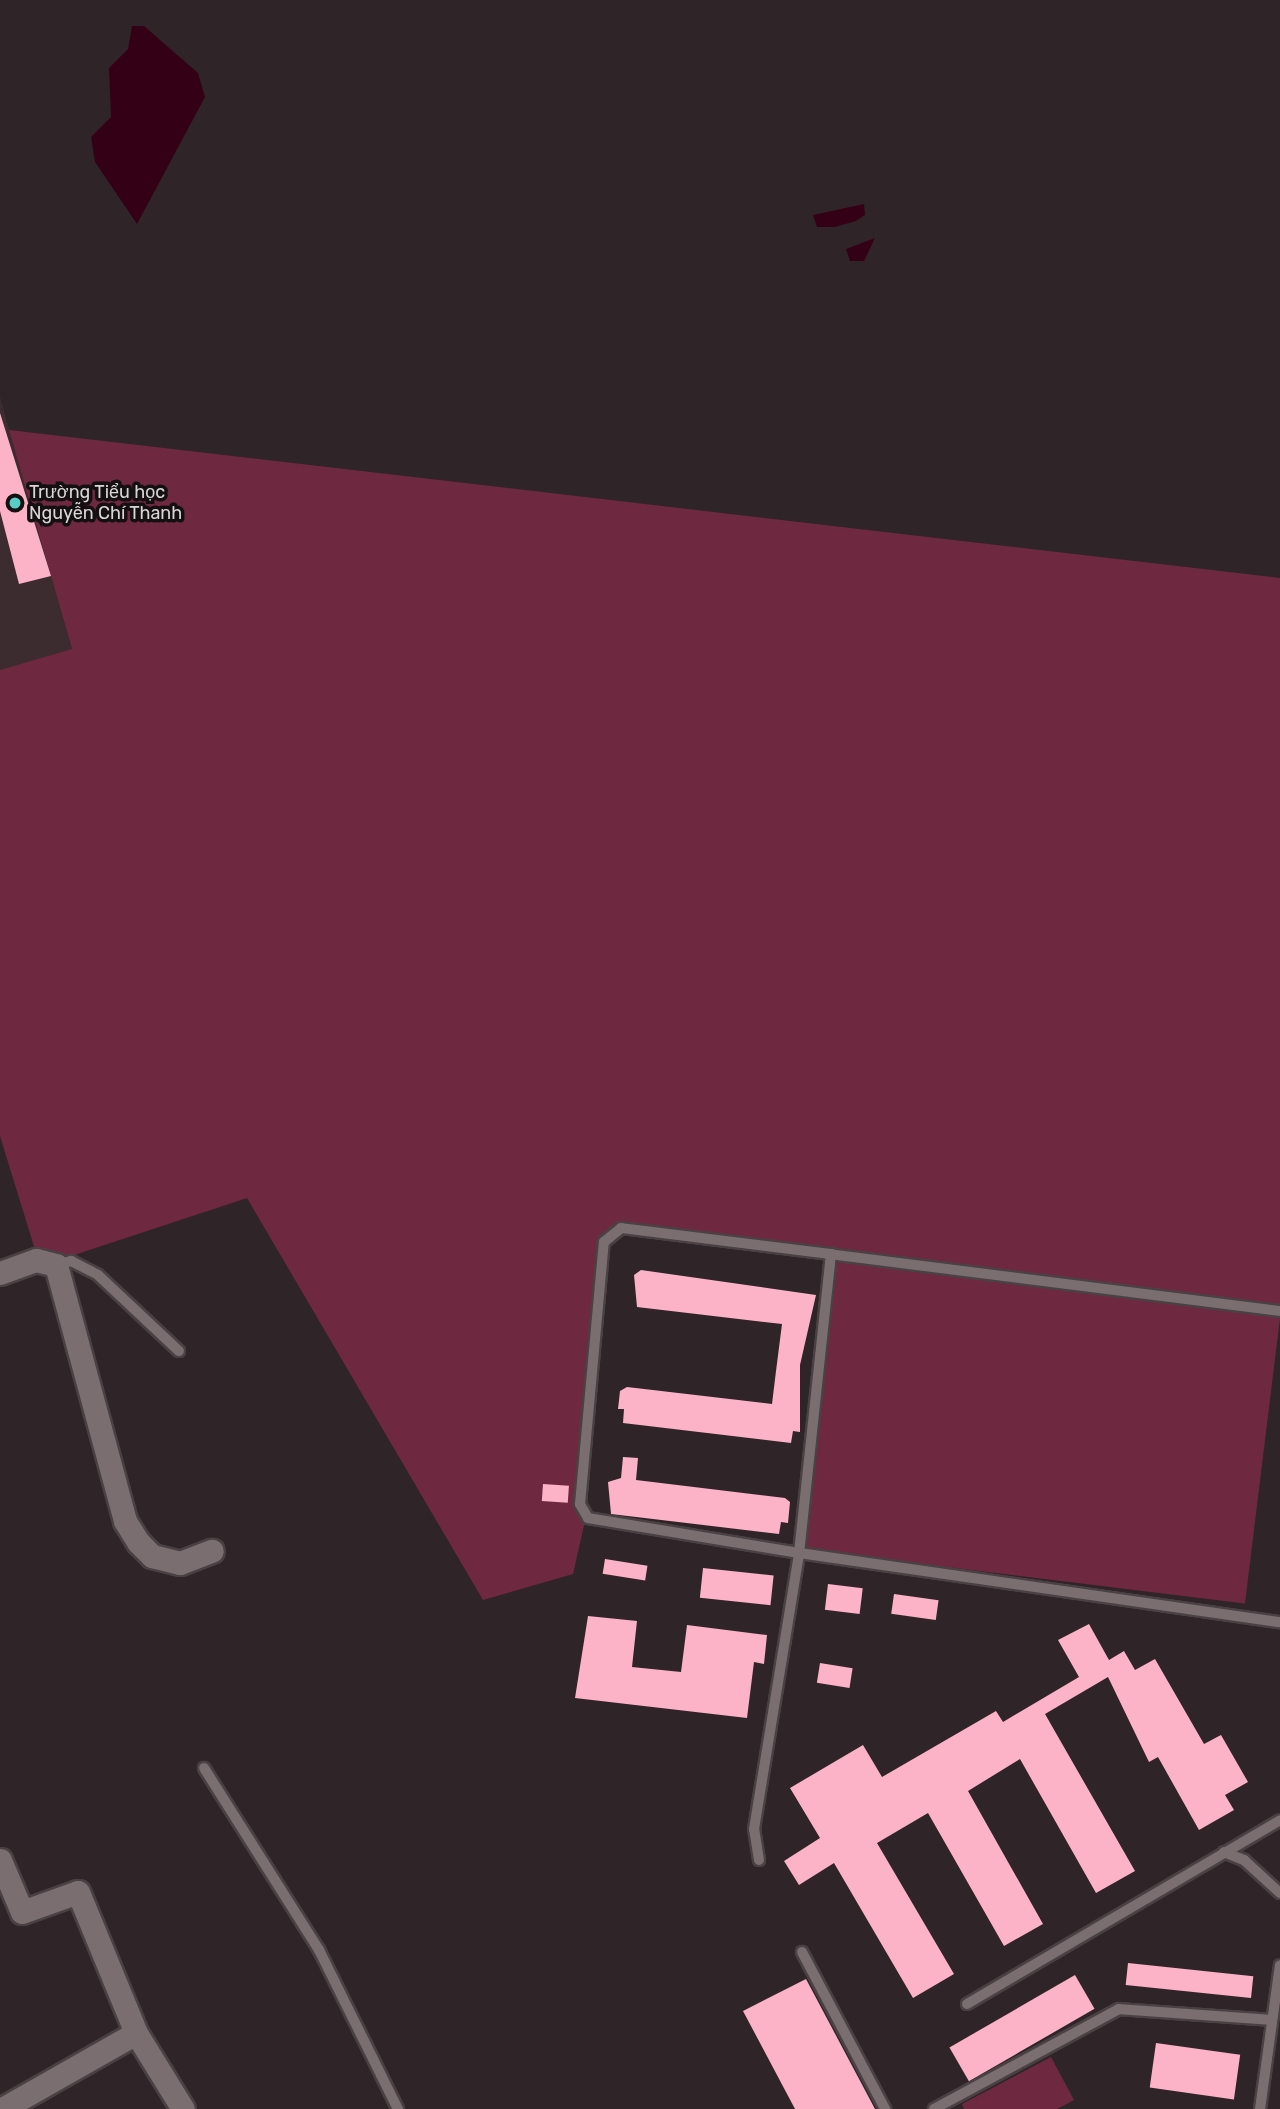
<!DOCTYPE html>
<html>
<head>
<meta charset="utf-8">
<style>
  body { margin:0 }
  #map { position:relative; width:1280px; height:2109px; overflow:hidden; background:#2f2528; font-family:Rubik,sans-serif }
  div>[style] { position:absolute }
  .built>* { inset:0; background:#3c2b2f }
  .green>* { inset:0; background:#6e2941; transform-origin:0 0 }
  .water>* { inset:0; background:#340015 }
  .building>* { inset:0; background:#fcb3c7; transform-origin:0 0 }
  .roads { filter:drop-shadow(2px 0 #4a4144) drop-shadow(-2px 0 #4a4144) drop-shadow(0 2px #4a4144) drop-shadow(0 -2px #4a4144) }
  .service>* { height:10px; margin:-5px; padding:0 5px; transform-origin:5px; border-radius:5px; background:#7a6e71 }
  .minor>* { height:23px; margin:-11.5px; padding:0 11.5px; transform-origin:11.5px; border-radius:11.5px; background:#7a6e71 }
  .dots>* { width:19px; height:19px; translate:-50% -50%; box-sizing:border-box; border:4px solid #141011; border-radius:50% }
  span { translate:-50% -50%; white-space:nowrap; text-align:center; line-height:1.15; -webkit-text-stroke:7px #141011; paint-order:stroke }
  .poi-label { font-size:18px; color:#dbd4d6 }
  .left { translate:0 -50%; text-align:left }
</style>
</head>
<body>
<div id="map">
  <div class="built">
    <i style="clip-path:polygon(0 397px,72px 650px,0 670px)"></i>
  </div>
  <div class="green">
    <i style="clip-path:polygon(9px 430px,1280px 578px,1280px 1307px,621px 1224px,601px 1240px,576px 1504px,585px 1521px,573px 1574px,483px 1600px,247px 1198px,59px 1260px,36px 1253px,0 1136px,0 670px,72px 649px)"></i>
    <i style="left:835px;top:1258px;width:449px;height:293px;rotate:7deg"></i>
    <i style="clip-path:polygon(1051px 2057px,1074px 2100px,1057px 2109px,964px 2109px,962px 2104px)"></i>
  </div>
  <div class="water">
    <i style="clip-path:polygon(132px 26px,144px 26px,198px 73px,205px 97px,137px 224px,95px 162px,91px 137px,111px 117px,109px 68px,128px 49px)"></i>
    <i style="clip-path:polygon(864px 204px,865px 215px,856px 221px,835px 227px,817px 227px,813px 215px)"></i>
    <i style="clip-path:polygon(875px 238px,864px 261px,850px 261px,846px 249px)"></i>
  </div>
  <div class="building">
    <i style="clip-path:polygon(0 413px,51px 576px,19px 584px,0 511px)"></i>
    <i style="clip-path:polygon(641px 1270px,816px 1295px,800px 1365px,800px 1432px,793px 1431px,791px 1443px,623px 1423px,624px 1409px,618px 1409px,620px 1391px,627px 1387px,772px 1404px,776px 1371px,782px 1324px,637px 1307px,634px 1275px)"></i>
    <i style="clip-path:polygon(623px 1457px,638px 1458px,636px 1480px,785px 1498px,790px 1502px,788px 1523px,781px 1522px,779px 1534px,611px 1514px,608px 1482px,621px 1478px)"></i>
    <i style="left:543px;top:1484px;width:26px;height:17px;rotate:4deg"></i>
    <i style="left:605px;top:1559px;width:43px;height:15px;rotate:9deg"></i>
    <i style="left:703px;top:1568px;width:71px;height:30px;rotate:6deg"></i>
    <i style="left:828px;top:1584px;width:35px;height:26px;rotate:7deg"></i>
    <i style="left:894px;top:1594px;width:45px;height:20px;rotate:8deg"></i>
    <i style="clip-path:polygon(588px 1616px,637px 1621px,632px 1667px,681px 1672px,687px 1625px,767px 1635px,764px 1664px,754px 1662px,747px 1718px,575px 1698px)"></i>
    <i style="clip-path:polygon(1089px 1624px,1109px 1660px,1124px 1651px,1135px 1670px,1155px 1659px,1204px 1744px,1221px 1735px,1248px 1782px,1225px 1795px,1234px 1810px,1199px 1830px,1158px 1757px,1149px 1762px,1108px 1677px,1045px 1714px,1135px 1871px,1096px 1893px,1020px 1759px,968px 1791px,1043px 1924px,1004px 1946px,928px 1813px,877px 1843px,954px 1974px,913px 1998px,834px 1863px,799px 1885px,784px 1861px,820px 1838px,790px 1788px,863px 1745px,882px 1777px,996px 1711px,1003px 1722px,1079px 1677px,1058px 1640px)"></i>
    <i style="left:820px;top:1663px;width:33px;height:20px;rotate:9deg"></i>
    <i style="left:1128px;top:1963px;width:126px;height:22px;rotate:6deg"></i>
    <i style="left:1075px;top:1975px;width:39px;height:145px;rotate:60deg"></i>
    <i style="clip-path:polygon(806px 1979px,875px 2109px,795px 2109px,743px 2011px)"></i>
    <i style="left:1156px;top:2043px;width:85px;height:45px;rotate:8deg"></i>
  </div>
  <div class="roads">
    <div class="service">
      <i style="left:56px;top:1265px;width:16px;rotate:-15deg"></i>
      <i style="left:71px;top:1261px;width:30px;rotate:27deg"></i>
      <i style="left:98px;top:1275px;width:111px;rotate:43.2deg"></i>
      <i style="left:1280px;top:1311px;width:453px;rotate:-172.8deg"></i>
      <i style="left:831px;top:1254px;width:301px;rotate:96.1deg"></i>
      <i style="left:799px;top:1553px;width:486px;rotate:8.2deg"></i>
      <i style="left:204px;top:1768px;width:215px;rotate:57.7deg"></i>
      <i style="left:319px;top:1950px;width:178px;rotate:63.6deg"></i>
      <i style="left:1224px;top:1852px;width:22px;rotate:22deg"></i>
      <i style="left:1244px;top:1860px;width:49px;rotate:42.5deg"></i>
      <i style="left:759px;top:1860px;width:31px;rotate:-99deg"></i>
      <i style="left:754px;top:1829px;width:280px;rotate:-80.7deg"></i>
      <i style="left:799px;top:1553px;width:214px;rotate:-170.6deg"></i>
      <i style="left:588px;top:1518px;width:16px;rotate:-120deg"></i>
      <i style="left:580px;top:1504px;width:263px;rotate:-84.8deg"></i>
      <i style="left:604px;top:1242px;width:22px;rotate:-39deg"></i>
      <i style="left:621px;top:1228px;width:212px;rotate:7.1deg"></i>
      <i style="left:802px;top:1952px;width:178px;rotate:62.1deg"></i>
      <i style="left:967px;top:2004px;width:363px;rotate:-30.4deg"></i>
      <i style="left:934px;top:2109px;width:210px;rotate:-28.4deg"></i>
      <i style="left:1119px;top:2009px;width:153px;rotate:4.1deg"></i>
      <i style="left:1260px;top:2109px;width:145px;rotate:-82.1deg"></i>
    </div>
    <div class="minor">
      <i style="left:0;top:1273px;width:38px;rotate:-20deg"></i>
      <i style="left:36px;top:1260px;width:21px;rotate:14deg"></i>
      <i style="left:56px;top:1265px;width:265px;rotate:74.9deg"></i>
      <i style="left:125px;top:1521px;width:25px;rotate:58deg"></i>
      <i style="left:138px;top:1542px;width:20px;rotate:45deg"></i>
      <i style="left:152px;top:1556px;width:29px;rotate:14deg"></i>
      <i style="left:180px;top:1563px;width:34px;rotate:-21deg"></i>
      <i style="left:0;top:1860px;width:56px;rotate:67.1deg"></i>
      <i style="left:22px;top:1912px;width:59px;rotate:-19.7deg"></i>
      <i style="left:78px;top:1892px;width:152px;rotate:67.6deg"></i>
      <i style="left:136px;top:2033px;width:154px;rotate:150.4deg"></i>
      <i style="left:136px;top:2033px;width:89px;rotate:58.3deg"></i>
    </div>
  </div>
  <div class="dots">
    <i style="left:15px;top:503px;background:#56cec3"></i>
  </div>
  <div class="poi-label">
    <span class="left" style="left:29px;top:503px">Trường Tiểu học<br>Nguyễn Chí Thanh</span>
  </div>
</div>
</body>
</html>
